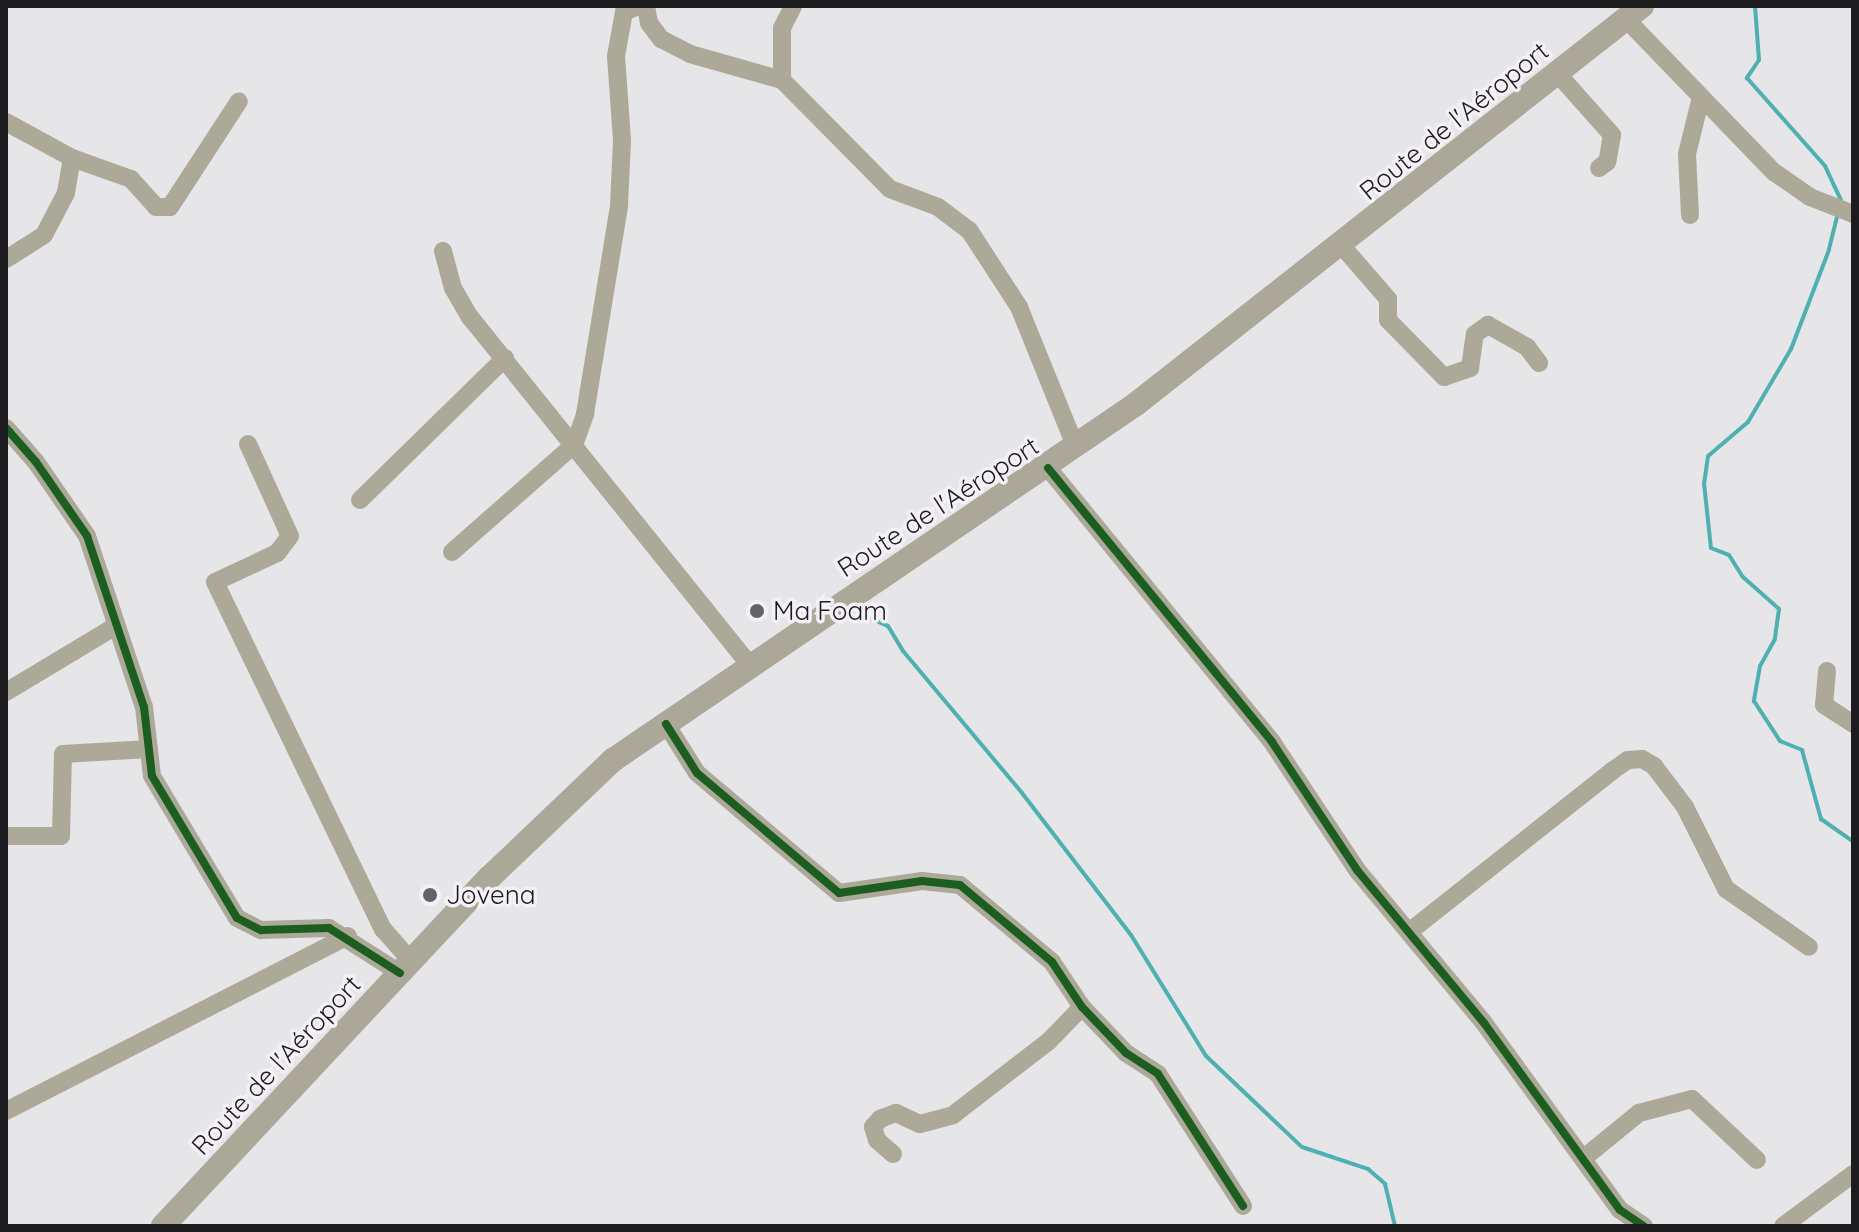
<!DOCTYPE html>
<html>
<head>
<meta charset="utf-8">
<style>
  body { margin:0 }
  #map { position:relative; width:1859px; height:1232px; overflow:hidden; background:#e6e5e7; font-family:Quicksand,sans-serif }
  div>[style] { position:absolute }
  .stream>* { height:4px; margin:-2px; padding:0 2px; transform-origin:2px; border-radius:2px; background:#4fb0b2 }
  .minor>* { height:18px; margin:-9px; padding:0 9px; transform-origin:9px; border-radius:9px; background:#ada999 }
  .secondary>* { height:24px; margin:-12px; padding:0 12px; transform-origin:12px; border-radius:12px; background:#aca899 }
  .cycleway>* { height:8px; margin:-4px; padding:0 4px; transform-origin:4px; border-radius:4px; background:#1b5e20 }
  .dots>* { width:22px; height:22px; translate:-50% -50%; box-sizing:border-box; border:4px solid #f3f1f6; border-radius:50% }
  span { translate:-50% -50%; white-space:nowrap; text-align:center; line-height:1.15; -webkit-text-stroke:7px #f3f1f6; paint-order:stroke }
  .street-label { font-size:26px; color:#1c1b1d }
  .poi-label { font-size:26px; color:#1c1b1d }
  .left { translate:0 -50%; text-align:left }
  .frame { position:absolute; inset:0; border:8px solid #1c1b1d; pointer-events:none }
</style>
</head>
<body>
<div id="map">
  <div class="stream">
    <i style="left:1755px;top:6px;width:54px;rotate:85.8deg"></i>
    <i style="left:1759px;top:60px;width:22px;rotate:124deg"></i>
    <i style="left:1747px;top:78px;width:118px;rotate:48.4deg"></i>
    <i style="left:1825px;top:166px;width:38px;rotate:65deg"></i>
    <i style="left:1838px;top:213px;width:38px;rotate:104deg"></i>
    <i style="left:1829px;top:250px;width:106px;rotate:111deg"></i>
    <i style="left:1791px;top:349px;width:85px;rotate:120.5deg"></i>
    <i style="left:1748px;top:422px;width:52px;rotate:139.6deg"></i>
    <i style="left:1708px;top:456px;width:27px;rotate:98deg"></i>
    <i style="left:1704px;top:483px;width:65px;rotate:83.9deg"></i>
    <i style="left:1711px;top:548px;width:19px;rotate:21deg"></i>
    <i style="left:1729px;top:555px;width:26px;rotate:58deg"></i>
    <i style="left:1743px;top:577px;width:48px;rotate:41.6deg"></i>
    <i style="left:1779px;top:609px;width:30px;rotate:98deg"></i>
    <i style="left:1775px;top:639px;width:31px;rotate:119deg"></i>
    <i style="left:1760px;top:666px;width:36px;rotate:100deg"></i>
    <i style="left:1754px;top:701px;width:48px;rotate:57deg"></i>
    <i style="left:1780px;top:741px;width:24px;rotate:22deg"></i>
    <i style="left:1802px;top:750px;width:72px;rotate:74.6deg"></i>
    <i style="left:1821px;top:819px;width:39px;rotate:35deg"></i>
    <i style="left:862px;top:615px;width:28px;rotate:23deg"></i>
    <i style="left:888px;top:626px;width:29px;rotate:59deg"></i>
    <i style="left:903px;top:651px;width:185px;rotate:50deg"></i>
    <i style="left:1022px;top:793px;width:179px;rotate:52.5deg"></i>
    <i style="left:1131px;top:935px;width:142px;rotate:58.2deg"></i>
    <i style="left:1206px;top:1056px;width:132px;rotate:43.5deg"></i>
    <i style="left:1302px;top:1147px;width:70px;rotate:18.4deg"></i>
    <i style="left:1368px;top:1169px;width:23px;rotate:41deg"></i>
    <i style="left:1385px;top:1184px;width:43px;rotate:76.6deg"></i>
  </div>
  <div class="minor">
    <i style="left:646px;top:6px;width:17px;rotate:80deg"></i>
    <i style="left:649px;top:23px;width:20px;rotate:53deg"></i>
    <i style="left:661px;top:39px;width:33px;rotate:27deg"></i>
    <i style="left:690px;top:54px;width:96px;rotate:15.8deg"></i>
    <i style="left:782px;top:80px;width:153px;rotate:45.3deg"></i>
    <i style="left:890px;top:189px;width:51px;rotate:20.6deg"></i>
    <i style="left:938px;top:207px;width:39px;rotate:37deg"></i>
    <i style="left:969px;top:230px;width:92px;rotate:57deg"></i>
    <i style="left:1019px;top:307px;width:152px;rotate:68deg"></i>
    <i style="left:1626px;top:19px;width:213px;rotate:46deg"></i>
    <i style="left:1774px;top:172px;width:44px;rotate:34.8deg"></i>
    <i style="left:1810px;top:197px;width:46px;rotate:21.6deg"></i>
    <i style="left:1557px;top:73px;width:83px;rotate:48.4deg"></i>
    <i style="left:1612px;top:135px;width:27px;rotate:100deg"></i>
    <i style="left:1607px;top:162px;width:10px;rotate:143deg"></i>
    <i style="left:782px;top:80px;width:52px;rotate:-90deg"></i>
    <i style="left:782px;top:28px;width:25px;rotate:-63deg"></i>
    <i style="left:6px;top:122px;width:75px;rotate:28.6deg"></i>
    <i style="left:72px;top:158px;width:36px;rotate:100deg"></i>
    <i style="left:66px;top:193px;width:47px;rotate:117.6deg"></i>
    <i style="left:44px;top:235px;width:45px;rotate:147.7deg"></i>
    <i style="left:72px;top:158px;width:63px;rotate:19.6deg"></i>
    <i style="left:131px;top:179px;width:38px;rotate:48deg"></i>
    <i style="left:156px;top:207px;width:14px"></i>
    <i style="left:170px;top:207px;width:126px;rotate:-56.9deg"></i>
    <i style="left:1690px;top:215px;width:61px;rotate:-92.8deg"></i>
    <i style="left:1687px;top:154px;width:59px;rotate:-76.2deg"></i>
    <i style="left:1342px;top:246px;width:70px;rotate:49deg"></i>
    <i style="left:1388px;top:299px;width:21px;rotate:90deg"></i>
    <i style="left:1388px;top:320px;width:80px;rotate:45.5deg"></i>
    <i style="left:1444px;top:377px;width:28px;rotate:-19deg"></i>
    <i style="left:1470px;top:368px;width:34px;rotate:-82deg"></i>
    <i style="left:1475px;top:334px;width:16px;rotate:-35deg"></i>
    <i style="left:1488px;top:325px;width:45px;rotate:29.4deg"></i>
    <i style="left:1527px;top:347px;width:20px;rotate:53deg"></i>
    <i style="left:443px;top:251px;width:38px;rotate:75deg"></i>
    <i style="left:453px;top:288px;width:34px;rotate:60deg"></i>
    <i style="left:470px;top:317px;width:447px;rotate:51.2deg"></i>
    <i style="left:6px;top:428px;width:45px;rotate:48.6deg"></i>
    <i style="left:36px;top:462px;width:90px;rotate:55.4deg"></i>
    <i style="left:87px;top:536px;width:180px;rotate:71.6deg"></i>
    <i style="left:144px;top:707px;width:69px;rotate:83.4deg"></i>
    <i style="left:152px;top:776px;width:165px;rotate:59.1deg"></i>
    <i style="left:237px;top:918px;width:27px;rotate:27deg"></i>
    <i style="left:261px;top:930px;width:68px;rotate:-1.7deg"></i>
    <i style="left:329px;top:928px;width:84px;rotate:32.4deg"></i>
    <i style="left:248px;top:444px;width:101px;rotate:65.5deg"></i>
    <i style="left:290px;top:536px;width:21px;rotate:127deg"></i>
    <i style="left:277px;top:553px;width:68px;rotate:154.9deg"></i>
    <i style="left:215px;top:582px;width:386px;rotate:64.2deg"></i>
    <i style="left:383px;top:929px;width:43px;rotate:48.8deg"></i>
    <i style="left:1048px;top:468px;width:354px;rotate:50.7deg"></i>
    <i style="left:1272px;top:742px;width:154px;rotate:56.4deg"></i>
    <i style="left:1357px;top:870px;width:199px;rotate:50.3deg"></i>
    <i style="left:1484px;top:1023px;width:231px;rotate:54deg"></i>
    <i style="left:1620px;top:1210px;width:29px;rotate:34deg"></i>
    <i style="left:360px;top:500px;width:203px;rotate:-44.4deg"></i>
    <i style="left:452px;top:552px;width:162px;rotate:-41.3deg"></i>
    <i style="left:574px;top:445px;width:33px;rotate:-70deg"></i>
    <i style="left:585px;top:414px;width:211px;rotate:-80.7deg"></i>
    <i style="left:619px;top:206px;width:66px;rotate:-87.4deg"></i>
    <i style="left:622px;top:140px;width:84px;rotate:-94.1deg"></i>
    <i style="left:616px;top:56px;width:45px;rotate:-79.7deg"></i>
    <i style="left:624px;top:12px;width:16px;rotate:-22deg"></i>
    <i style="left:1827px;top:671px;width:34px;rotate:95deg"></i>
    <i style="left:1824px;top:705px;width:35px;rotate:33deg"></i>
    <i style="left:6px;top:692px;width:128px;rotate:-31deg"></i>
    <i style="left:666px;top:724px;width:58px;rotate:57.7deg"></i>
    <i style="left:697px;top:773px;width:186px;rotate:40.2deg"></i>
    <i style="left:839px;top:893px;width:84px;rotate:-8.2deg"></i>
    <i style="left:922px;top:881px;width:38px;rotate:6deg"></i>
    <i style="left:960px;top:885px;width:120px;rotate:39.9deg"></i>
    <i style="left:1052px;top:962px;width:54px;rotate:56.3deg"></i>
    <i style="left:1082px;top:1007px;width:64px;rotate:46.3deg"></i>
    <i style="left:1126px;top:1053px;width:38px;rotate:33deg"></i>
    <i style="left:1158px;top:1074px;width:157px;rotate:57.2deg"></i>
    <i style="left:6px;top:836px;width:55px"></i>
    <i style="left:61px;top:836px;width:82px;rotate:-88.6deg"></i>
    <i style="left:63px;top:754px;width:86px;rotate:-3.3deg"></i>
    <i style="left:1409px;top:932px;width:259px;rotate:-38.4deg"></i>
    <i style="left:1612px;top:771px;width:19px;rotate:-35deg"></i>
    <i style="left:1628px;top:760px;width:14px;rotate:-4deg"></i>
    <i style="left:1642px;top:759px;width:14px;rotate:30deg"></i>
    <i style="left:1654px;top:766px;width:51px;rotate:52.9deg"></i>
    <i style="left:1685px;top:807px;width:92px;rotate:63.4deg"></i>
    <i style="left:1726px;top:889px;width:101px;rotate:34.9deg"></i>
    <i style="left:6px;top:1111px;width:384px;rotate:-27.1deg"></i>
    <i style="left:893px;top:1154px;width:21px;rotate:-139deg"></i>
    <i style="left:877px;top:1140px;width:14px;rotate:-107deg"></i>
    <i style="left:873px;top:1127px;width:11px;rotate:-49deg"></i>
    <i style="left:880px;top:1119px;width:17px;rotate:-21deg"></i>
    <i style="left:896px;top:1113px;width:26px;rotate:25deg"></i>
    <i style="left:920px;top:1124px;width:34px;rotate:-15deg"></i>
    <i style="left:953px;top:1115px;width:121px;rotate:-37.6deg"></i>
    <i style="left:1049px;top:1041px;width:47px;rotate:-45.9deg"></i>
    <i style="left:1585px;top:1157px;width:70px;rotate:-39.2deg"></i>
    <i style="left:1639px;top:1113px;width:55px;rotate:-14.8deg"></i>
    <i style="left:1692px;top:1099px;width:89px;rotate:43.2deg"></i>
    <i style="left:1783px;top:1226px;width:87px;rotate:-36.6deg"></i>
  </div>
  <div class="secondary">
    <i style="left:163px;top:1226px;width:478px;rotate:-46.9deg"></i>
    <i style="left:490px;top:877px;width:170px;rotate:-43.6deg"></i>
    <i style="left:613px;top:760px;width:633px;rotate:-34.24deg"></i>
    <i style="left:1136px;top:404px;width:644px;rotate:-38.19deg"></i>
  </div>
  <div class="cycleway">
    <i style="left:6px;top:428px;width:45px;rotate:48.6deg"></i>
    <i style="left:36px;top:462px;width:90px;rotate:55.4deg"></i>
    <i style="left:87px;top:536px;width:180px;rotate:71.6deg"></i>
    <i style="left:144px;top:707px;width:69px;rotate:83.4deg"></i>
    <i style="left:152px;top:776px;width:165px;rotate:59.1deg"></i>
    <i style="left:237px;top:918px;width:27px;rotate:27deg"></i>
    <i style="left:261px;top:930px;width:68px;rotate:-1.7deg"></i>
    <i style="left:329px;top:928px;width:84px;rotate:32.4deg"></i>
    <i style="left:1048px;top:468px;width:354px;rotate:50.7deg"></i>
    <i style="left:1272px;top:742px;width:154px;rotate:56.4deg"></i>
    <i style="left:1357px;top:870px;width:199px;rotate:50.3deg"></i>
    <i style="left:1484px;top:1023px;width:231px;rotate:54deg"></i>
    <i style="left:1620px;top:1210px;width:29px;rotate:34deg"></i>
    <i style="left:666px;top:724px;width:58px;rotate:57.7deg"></i>
    <i style="left:697px;top:773px;width:186px;rotate:40.2deg"></i>
    <i style="left:839px;top:893px;width:84px;rotate:-8.2deg"></i>
    <i style="left:922px;top:881px;width:38px;rotate:6deg"></i>
    <i style="left:960px;top:885px;width:120px;rotate:39.9deg"></i>
    <i style="left:1052px;top:962px;width:54px;rotate:56.3deg"></i>
    <i style="left:1082px;top:1007px;width:64px;rotate:46.3deg"></i>
    <i style="left:1126px;top:1053px;width:38px;rotate:33deg"></i>
    <i style="left:1158px;top:1074px;width:157px;rotate:57.2deg"></i>
  </div>
  <div class="dots">
    <i style="left:757px;top:611px;background:#636264"></i>
    <i style="left:430px;top:895px;background:#636264"></i>
  </div>
  <div class="street-label">
    <span style="left:1454px;top:121px;rotate:-39deg">Route de l'Aéroport</span>
    <span style="left:938px;top:507px;rotate:-33deg">Route de l'Aéroport</span>
    <span style="left:276px;top:1065px;rotate:-47deg">Route de l'Aéroport</span>
  </div>
  <div class="poi-label">
    <span class="left" style="left:773px;top:611px">Ma Foam</span>
    <span class="left" style="left:446px;top:895px">Jovena</span>
  </div>
  <div class="frame"></div>
</div>
</body>
</html>
